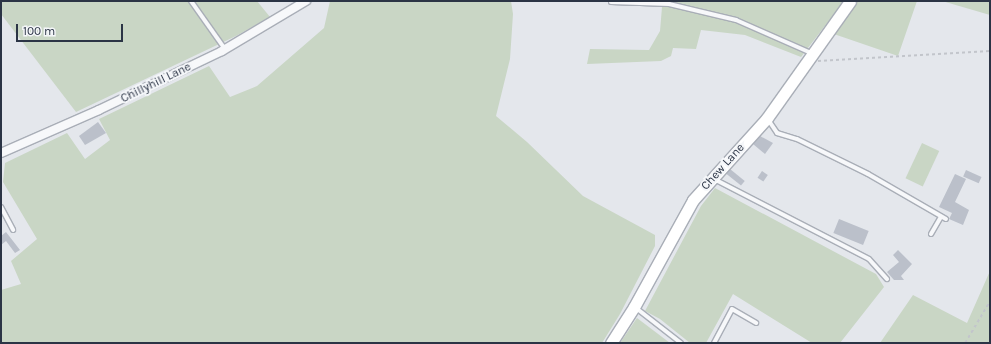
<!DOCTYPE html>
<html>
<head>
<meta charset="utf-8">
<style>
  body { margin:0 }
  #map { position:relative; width:991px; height:344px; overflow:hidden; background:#e4e7ec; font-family:Karla,sans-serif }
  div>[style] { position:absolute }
  .green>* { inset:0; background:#c9d6c5; transform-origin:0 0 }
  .building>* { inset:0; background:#bbc0ca; transform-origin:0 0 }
  .path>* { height:1.5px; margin-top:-0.75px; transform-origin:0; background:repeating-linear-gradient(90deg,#c2c5cb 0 3px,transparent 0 6px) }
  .roads { filter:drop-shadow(1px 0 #a9aeb7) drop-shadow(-1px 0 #a9aeb7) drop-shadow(0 1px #a9aeb7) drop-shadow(0 -1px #a9aeb7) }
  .lane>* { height:4px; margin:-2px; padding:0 2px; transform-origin:2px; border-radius:2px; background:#f7f8fa }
  .street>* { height:8px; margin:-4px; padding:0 4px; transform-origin:4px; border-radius:4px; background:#f7f8fa }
  .secondary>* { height:11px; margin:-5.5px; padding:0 5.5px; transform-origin:5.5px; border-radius:5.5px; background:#fff }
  span { translate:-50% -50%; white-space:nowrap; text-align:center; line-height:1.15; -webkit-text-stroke:4px #f4f6f9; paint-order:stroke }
  .street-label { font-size:12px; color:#2b3445 }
  .frame { position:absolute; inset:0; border:2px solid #2b3445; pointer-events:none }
  .scale { position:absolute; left:16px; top:24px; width:107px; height:18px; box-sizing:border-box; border:2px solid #2b3445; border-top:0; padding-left:5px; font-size:12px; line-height:14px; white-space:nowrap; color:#2b3445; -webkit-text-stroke:3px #f4f6f9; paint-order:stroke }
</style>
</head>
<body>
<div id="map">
  <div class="green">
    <i style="clip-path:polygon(1px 1px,257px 1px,270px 17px,236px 36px,76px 112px,1px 14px)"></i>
    <i style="clip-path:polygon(330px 1px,511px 1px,513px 14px,510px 59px,496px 116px,527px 142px,583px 196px,655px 235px,655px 246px,620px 314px,602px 343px,1px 343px,1px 290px,21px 284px,11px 261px,37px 239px,3px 182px,5px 163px,67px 133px,85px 159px,110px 140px,99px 119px,209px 66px,230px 97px,257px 86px,324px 28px)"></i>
    <i style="clip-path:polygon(599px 1px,844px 1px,801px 57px,745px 35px,701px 30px,696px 49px,673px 48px,671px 56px,661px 61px,587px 64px,590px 49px,649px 50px,660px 31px,662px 7px)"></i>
    <i style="clip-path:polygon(857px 1px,917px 1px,898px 56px,828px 32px,843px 23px)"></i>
    <i style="clip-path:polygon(942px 1px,990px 1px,990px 15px)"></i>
    <i style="left:922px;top:143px;width:19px;height:39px;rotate:25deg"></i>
    <i style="clip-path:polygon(715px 188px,876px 274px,884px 287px,840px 343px,812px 343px,733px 294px,706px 343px,690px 343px,660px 319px,645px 311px,701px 206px)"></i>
    <i style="clip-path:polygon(990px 271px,990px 343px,880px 343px,913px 295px,967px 323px)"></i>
    <i style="clip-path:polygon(637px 318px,670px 343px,620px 343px)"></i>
  </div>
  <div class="building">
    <i style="clip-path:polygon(98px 122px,106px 133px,85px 145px,79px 136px)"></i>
    <i style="clip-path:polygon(760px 136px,773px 143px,765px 154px,753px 144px)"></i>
    <i style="left:730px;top:169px;width:19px;height:6px;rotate:39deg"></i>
    <i style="left:966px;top:170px;width:17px;height:7px;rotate:24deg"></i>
    <i style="left:762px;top:171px;width:7px;height:8px;rotate:34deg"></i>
    <i style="clip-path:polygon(955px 174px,966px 179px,955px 202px,969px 210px,963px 225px,949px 219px,952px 213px,939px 207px)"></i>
    <i style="left:839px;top:219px;width:32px;height:15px;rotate:22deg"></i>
    <i style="clip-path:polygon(6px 232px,20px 250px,15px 253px,6px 241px,1px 245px,1px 236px)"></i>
    <i style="clip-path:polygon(898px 250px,912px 264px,901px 276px,904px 280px,894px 280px,887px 272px,899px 262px,893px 255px)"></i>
  </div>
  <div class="path">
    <i style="left:597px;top:1px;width:10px"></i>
    <i style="left:818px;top:61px;width:172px;rotate:-3.3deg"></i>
    <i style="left:965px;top:343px;width:49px;rotate:-59.2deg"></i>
  </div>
  <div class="roads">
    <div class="lane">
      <i style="left:191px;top:1px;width:59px;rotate:54.7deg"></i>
      <i style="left:611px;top:2px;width:58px;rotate:2deg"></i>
      <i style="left:669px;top:4px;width:69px;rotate:13.4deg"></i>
      <i style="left:736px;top:20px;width:82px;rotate:23.7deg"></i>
      <i style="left:767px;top:118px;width:18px;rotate:56deg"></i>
      <i style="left:777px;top:133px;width:21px;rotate:17deg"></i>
      <i style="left:797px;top:139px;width:79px;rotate:26.2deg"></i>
      <i style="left:868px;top:174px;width:90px;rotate:30deg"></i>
      <i style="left:714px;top:179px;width:174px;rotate:27.3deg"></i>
      <i style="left:869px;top:259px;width:27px;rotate:48deg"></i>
      <i style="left:1px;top:207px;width:26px;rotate:62deg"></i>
      <i style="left:931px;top:234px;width:20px;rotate:-60deg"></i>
      <i style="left:636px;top:308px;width:57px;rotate:37.9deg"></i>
      <i style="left:714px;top:343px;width:38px;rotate:-62deg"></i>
      <i style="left:732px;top:309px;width:28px;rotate:30deg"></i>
    </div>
    <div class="street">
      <i style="left:1px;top:153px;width:107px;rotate:-23.7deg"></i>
      <i style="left:99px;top:110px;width:136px;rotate:-25.6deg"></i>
      <i style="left:222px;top:51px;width:98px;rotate:-30.8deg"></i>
    </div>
    <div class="secondary">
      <i style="left:611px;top:343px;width:43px;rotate:-57.4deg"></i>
      <i style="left:634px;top:307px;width:122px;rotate:-61.1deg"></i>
      <i style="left:693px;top:200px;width:110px;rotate:-47.9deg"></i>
      <i style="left:767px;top:118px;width:143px;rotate:-54.6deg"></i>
    </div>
  </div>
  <div class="street-label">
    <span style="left:156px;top:83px;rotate:-26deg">Chillyhill Lane</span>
    <span style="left:723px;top:167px;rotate:-48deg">Chew Lane</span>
  </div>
  <div class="frame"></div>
  <div class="scale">100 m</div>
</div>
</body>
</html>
